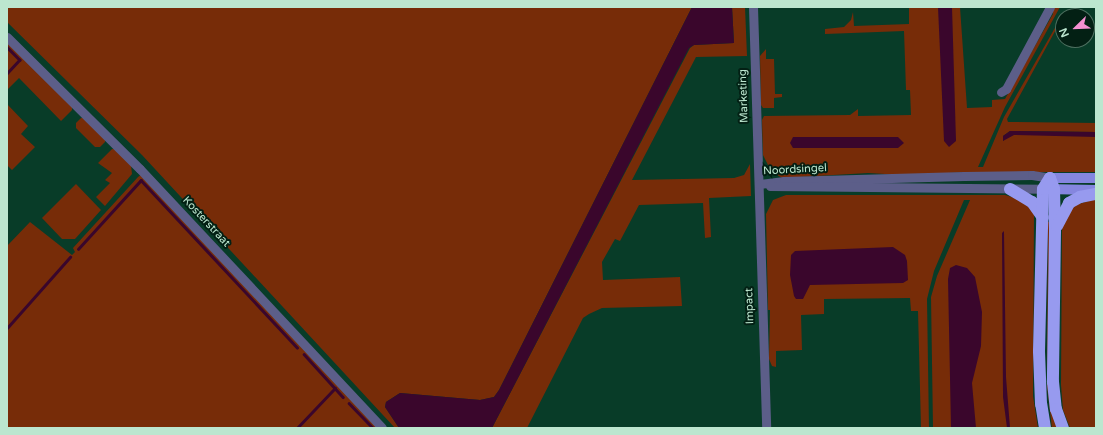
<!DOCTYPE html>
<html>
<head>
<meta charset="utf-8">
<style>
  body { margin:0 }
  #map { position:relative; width:1103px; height:435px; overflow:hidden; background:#083c28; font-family:"Varela Round",sans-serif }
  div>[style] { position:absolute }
  .green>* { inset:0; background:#772c08 }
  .water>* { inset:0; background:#3a062c }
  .stream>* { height:2.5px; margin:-1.25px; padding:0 1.25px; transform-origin:1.25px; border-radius:1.25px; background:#3a062c }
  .minor>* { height:9px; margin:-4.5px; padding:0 4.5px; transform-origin:4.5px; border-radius:4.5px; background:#5c5e89 }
  .primary>* { height:10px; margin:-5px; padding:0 5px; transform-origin:5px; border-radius:5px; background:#8586df }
  .motorway>* { height:12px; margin:-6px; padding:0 6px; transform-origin:6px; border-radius:6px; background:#979aef }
  span { translate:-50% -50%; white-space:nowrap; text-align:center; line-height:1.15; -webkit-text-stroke:4px #032014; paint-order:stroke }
  .street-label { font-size:11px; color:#bce6cf }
  .frame { position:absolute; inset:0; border:8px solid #bce6cf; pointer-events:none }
  .north { position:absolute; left:1055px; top:8px; width:40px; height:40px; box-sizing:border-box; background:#032014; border:1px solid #4d6f5f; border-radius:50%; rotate:247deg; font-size:11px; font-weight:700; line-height:16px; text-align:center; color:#bce6cf }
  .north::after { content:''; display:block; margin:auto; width:14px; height:18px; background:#f591d2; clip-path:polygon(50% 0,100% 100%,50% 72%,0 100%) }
</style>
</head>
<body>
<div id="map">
  <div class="green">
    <i style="clip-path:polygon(7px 7px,692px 7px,499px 390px,494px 397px,480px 400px,400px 393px,386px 402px,385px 407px,399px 428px,395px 428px,142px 155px,7px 22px)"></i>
    <i style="clip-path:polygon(732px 7px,745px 7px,747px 56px,696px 57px,632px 180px,734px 178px,744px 175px,750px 164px,751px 196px,709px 198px,711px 237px,705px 238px,703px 203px,639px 205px,620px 241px,615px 239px,602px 262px,603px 280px,680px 277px,682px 306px,602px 308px,589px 314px,583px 318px,527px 428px,492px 428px,690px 48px,694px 45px,734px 43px)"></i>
    <i style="clip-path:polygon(909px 7px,960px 7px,967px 108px,992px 107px,992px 100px,1005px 99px,1053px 14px,1053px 7px,1060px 7px,1005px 107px,978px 167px,983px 167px,1004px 117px,1060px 19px,1059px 24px,1007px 119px,1008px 122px,1096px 123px,1096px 132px,1010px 131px,1003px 136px,1003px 141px,1010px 132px,1096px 134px,1096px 172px,971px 172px,902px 175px,868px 173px,782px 178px,771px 171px,763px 155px,762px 120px,764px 116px,850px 115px,858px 109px,858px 116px,911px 115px,910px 90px,906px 90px,904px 31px,825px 34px,825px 29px,844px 27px,851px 20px,853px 12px,854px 26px,909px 24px)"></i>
    <i style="clip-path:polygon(7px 40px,72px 104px,72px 110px,61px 121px,19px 78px,7px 90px)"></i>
    <i style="clip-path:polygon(766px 49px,766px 59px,774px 59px,775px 94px,782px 94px,782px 97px,774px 98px,774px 108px,763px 108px,761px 105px,760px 56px)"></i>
    <i style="clip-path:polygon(7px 104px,28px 126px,21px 134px,35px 147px,12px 170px,7px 165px)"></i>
    <i style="clip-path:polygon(81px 118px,85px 118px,105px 139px,105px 142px,100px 147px,95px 147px,76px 128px,76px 123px)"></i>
    <i style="clip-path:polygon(112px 149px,115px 149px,131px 165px,132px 174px,105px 206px,96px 197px,110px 183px,105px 180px,112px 173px,98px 163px)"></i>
    <i style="clip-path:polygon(142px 174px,380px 428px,7px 428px,7px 246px,30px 222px,72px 255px,75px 252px,73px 248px,138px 177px)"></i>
    <i style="clip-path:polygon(76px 184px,101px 210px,75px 239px,62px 239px,42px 218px)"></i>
    <i style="clip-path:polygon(786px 195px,1005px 195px,1022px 200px,1034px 213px,1033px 396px,1038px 428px,933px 428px,931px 297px,937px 276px,970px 200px,964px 200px,934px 271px,927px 299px,929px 428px,921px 428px,918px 311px,911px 311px,910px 298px,824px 299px,824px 314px,801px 315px,802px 350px,776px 351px,776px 367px,772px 366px,769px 359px,770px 310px,768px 310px,766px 214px,773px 200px)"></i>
    <i style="clip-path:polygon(1096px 199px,1096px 428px,1070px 428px,1063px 410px,1061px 385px,1062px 230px,1063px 222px,1075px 205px)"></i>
    <i style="clip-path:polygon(1048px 222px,1051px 222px,1058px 428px,1052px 428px,1047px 386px)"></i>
  </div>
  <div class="water">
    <i style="clip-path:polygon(692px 7px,732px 7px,734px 43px,694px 45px,689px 48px,492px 428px,399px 428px,385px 407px,386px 402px,400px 393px,480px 400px,494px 397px,499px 390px)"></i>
    <i style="clip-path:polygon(938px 7px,952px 7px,956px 141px,949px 147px,944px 141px)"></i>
    <i style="clip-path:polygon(1010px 131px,1096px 132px,1096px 137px,1014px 135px,1003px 141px,1003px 136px)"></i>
    <i style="clip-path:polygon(793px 137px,898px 137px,904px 143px,898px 148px,793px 148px,790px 143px)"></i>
    <i style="clip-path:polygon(1004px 231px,1006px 377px,1010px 428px,1007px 428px,1003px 397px,1002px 233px)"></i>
    <i style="clip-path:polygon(893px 247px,905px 255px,907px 261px,908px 280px,903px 283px,810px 285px,803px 299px,796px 299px,794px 296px,790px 275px,791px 255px,795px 251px)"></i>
    <i style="clip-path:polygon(956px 265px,967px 268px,975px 277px,982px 312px,981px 346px,972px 383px,976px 428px,951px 428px,948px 279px,950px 268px)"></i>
  </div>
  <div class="stream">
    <i style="left:7px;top:47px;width:18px;rotate:45deg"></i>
    <i style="left:20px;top:60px;width:19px;rotate:133deg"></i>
    <i style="left:78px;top:249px;width:93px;rotate:-47.6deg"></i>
    <i style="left:141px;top:180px;width:229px;rotate:47deg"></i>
    <i style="left:7px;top:328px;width:95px;rotate:-48.4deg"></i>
    <i style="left:304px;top:354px;width:58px;rotate:47.8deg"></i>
    <i style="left:349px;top:403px;width:35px;rotate:46deg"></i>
    <i style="left:297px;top:428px;width:55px;rotate:-46.5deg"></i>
  </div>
  <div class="minor">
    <i style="left:753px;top:7px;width:421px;rotate:88.2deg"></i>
    <i style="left:7px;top:37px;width:187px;rotate:44.8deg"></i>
    <i style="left:140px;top:169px;width:354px;rotate:46.9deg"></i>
    <i style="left:1001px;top:92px;width:6px;rotate:-31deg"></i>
    <i style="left:1006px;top:89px;width:93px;rotate:-61.8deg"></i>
    <i style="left:759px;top:184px;width:25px;rotate:-7deg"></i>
    <i style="left:784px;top:181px;width:180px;rotate:-1.6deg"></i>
    <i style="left:964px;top:176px;width:68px;rotate:-0.8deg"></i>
    <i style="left:1032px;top:175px;width:18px;rotate:9deg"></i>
    <i style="left:770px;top:186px;width:273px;rotate:0.6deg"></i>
  </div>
  <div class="primary">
    <i style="left:1050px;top:178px;width:46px"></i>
    <i style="left:1046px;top:189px;width:50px;rotate:1.1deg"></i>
  </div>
  <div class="motorway">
    <i style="left:1050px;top:178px;width:12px;rotate:70deg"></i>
    <i style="left:1054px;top:189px;width:42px;rotate:88.6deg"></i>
    <i style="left:1055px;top:231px;width:151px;rotate:90.8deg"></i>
    <i style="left:1053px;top:382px;width:27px;rotate:84deg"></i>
    <i style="left:1056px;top:409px;width:20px;rotate:70deg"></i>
    <i style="left:1010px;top:189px;width:26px;rotate:31deg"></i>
    <i style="left:1032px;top:202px;width:19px;rotate:55deg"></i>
    <i style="left:1057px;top:226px;width:26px;rotate:-62deg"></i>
    <i style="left:1069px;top:203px;width:13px;rotate:-29deg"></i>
    <i style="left:1080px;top:197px;width:16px;rotate:-11deg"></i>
    <i style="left:1045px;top:428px;width:24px;rotate:-99deg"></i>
    <i style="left:1041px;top:404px;width:53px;rotate:-92.2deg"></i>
    <i style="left:1039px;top:351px;width:162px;rotate:-88.6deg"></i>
    <i style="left:1043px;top:189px;width:13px;rotate:-58deg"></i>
  </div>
  <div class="street-label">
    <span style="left:744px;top:96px;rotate:-92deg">Marketing</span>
    <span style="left:795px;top:170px;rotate:-3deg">Noordsingel</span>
    <span style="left:206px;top:222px;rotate:47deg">Kosterstraat</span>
    <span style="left:750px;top:306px;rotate:-92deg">Impact</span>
  </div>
  <div class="frame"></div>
  <div class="north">N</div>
</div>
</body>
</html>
